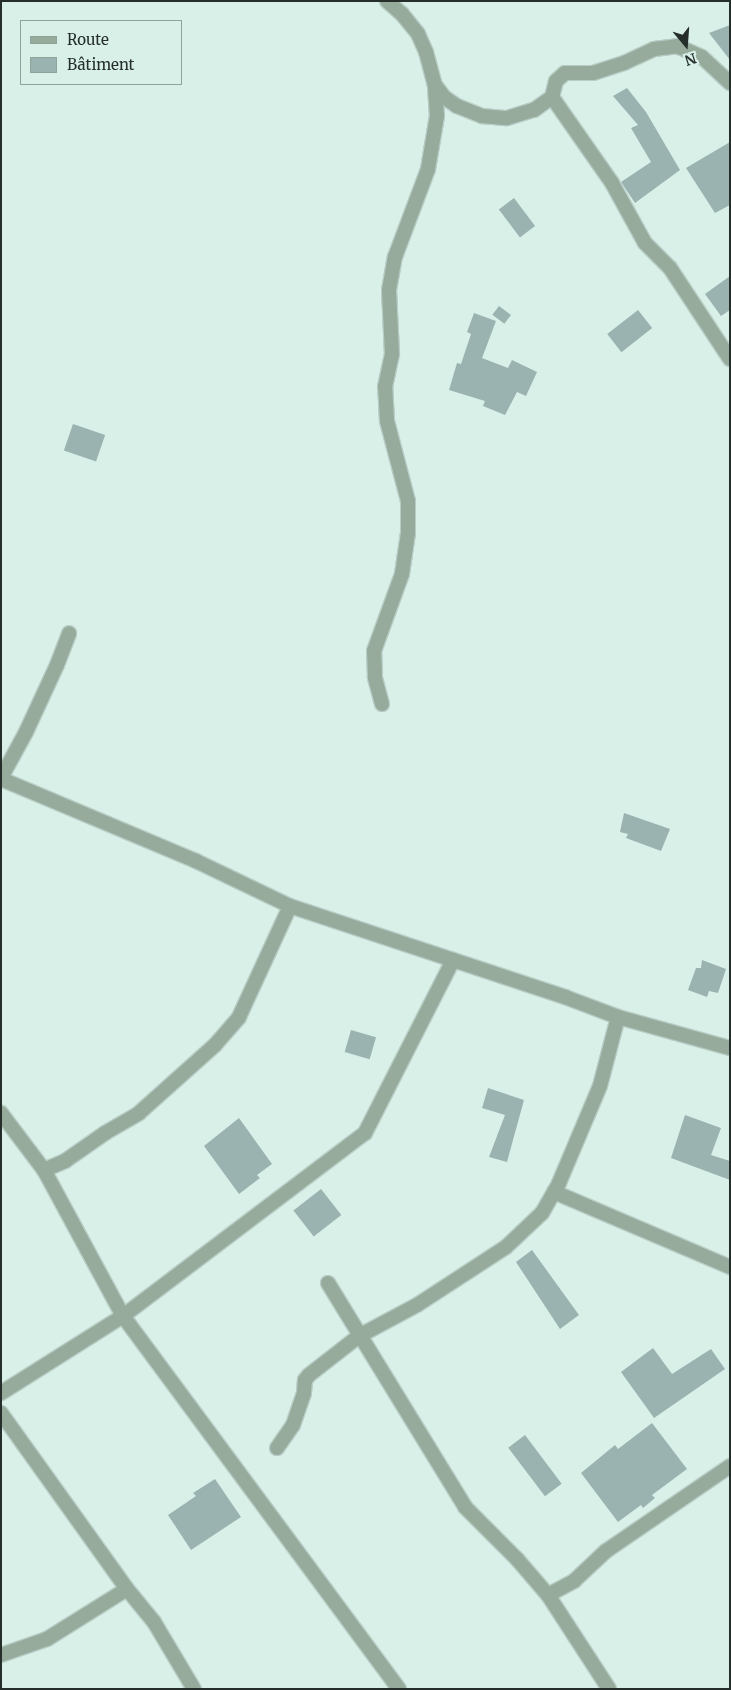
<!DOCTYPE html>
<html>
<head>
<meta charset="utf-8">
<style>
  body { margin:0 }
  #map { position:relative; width:731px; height:1690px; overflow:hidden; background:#d8f0e8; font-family:Merriweather,serif }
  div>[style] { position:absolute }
  .building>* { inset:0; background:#9ab3b1; transform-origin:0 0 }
  .roads { filter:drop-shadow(1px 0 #b8cdc6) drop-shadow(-1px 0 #b8cdc6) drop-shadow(0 1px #b8cdc6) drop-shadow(0 -1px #b8cdc6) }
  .street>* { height:14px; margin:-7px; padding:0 7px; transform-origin:7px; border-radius:7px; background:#96ab9c }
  span { translate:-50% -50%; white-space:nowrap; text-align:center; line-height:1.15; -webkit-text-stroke:4px #d8f0e8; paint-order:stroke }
  .frame { position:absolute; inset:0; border:2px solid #252e2b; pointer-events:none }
  .legend { position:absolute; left:20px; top:20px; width:162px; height:65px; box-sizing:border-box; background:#d8f0e8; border:1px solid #90a29c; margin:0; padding:6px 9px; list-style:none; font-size:15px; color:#252e2b }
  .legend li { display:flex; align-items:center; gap:10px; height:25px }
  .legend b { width:25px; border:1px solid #90a29c }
  .north { position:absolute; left:661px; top:20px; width:50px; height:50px; -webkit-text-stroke:4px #d8f0e8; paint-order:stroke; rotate:162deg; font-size:14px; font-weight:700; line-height:20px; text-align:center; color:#252e2b }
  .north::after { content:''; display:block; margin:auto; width:18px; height:22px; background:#252e2b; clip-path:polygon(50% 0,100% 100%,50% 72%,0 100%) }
</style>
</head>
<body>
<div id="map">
  <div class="building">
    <i style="clip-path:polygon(730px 25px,730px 60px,709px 33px)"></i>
    <i style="clip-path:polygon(627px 88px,646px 112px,680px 170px,635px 203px,621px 182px,651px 162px,631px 128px,638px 125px,613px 96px)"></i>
    <i style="clip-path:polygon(730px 142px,730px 205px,715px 213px,686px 168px)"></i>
    <i style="left:514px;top:198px;width:35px;height:19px;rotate:53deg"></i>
    <i style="clip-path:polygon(730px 276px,730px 310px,721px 316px,705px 294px)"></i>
    <i style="left:499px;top:306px;width:15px;height:11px;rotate:37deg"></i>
    <i style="left:638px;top:310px;width:23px;height:39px;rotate:52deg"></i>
    <i style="clip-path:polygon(474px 313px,496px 321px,482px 358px,508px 368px,512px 360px,537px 372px,526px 396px,517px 392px,505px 415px,483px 406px,485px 401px,449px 390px,457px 363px,461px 364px,471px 334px,467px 332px)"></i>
    <i style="left:73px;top:424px;width:34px;height:28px;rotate:19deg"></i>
    <i style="clip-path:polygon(624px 813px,670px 829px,661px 851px,626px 838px,628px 834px,620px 832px)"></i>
    <i style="clip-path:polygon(702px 960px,726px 969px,718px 993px,709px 991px,707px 997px,688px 990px,696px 968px,701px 968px)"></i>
    <i style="left:351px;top:1030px;width:26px;height:23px;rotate:16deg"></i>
    <i style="clip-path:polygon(488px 1088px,524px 1100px,507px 1162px,489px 1157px,505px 1115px,482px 1108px)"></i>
    <i style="clip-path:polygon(685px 1115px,721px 1128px,711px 1155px,730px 1161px,730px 1180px,671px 1158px)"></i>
    <i style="clip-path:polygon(239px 1118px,272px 1164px,257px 1175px,260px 1178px,239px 1194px,204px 1146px)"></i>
    <i style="left:321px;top:1189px;width:33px;height:35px;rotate:52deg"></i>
    <i style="clip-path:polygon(532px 1250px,579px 1315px,560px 1329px,516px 1262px)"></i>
    <i style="clip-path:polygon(653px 1348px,672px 1374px,711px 1349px,725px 1369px,654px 1418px,621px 1372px)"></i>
    <i style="clip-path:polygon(652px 1423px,687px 1469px,652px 1495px,655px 1498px,643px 1508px,641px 1505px,618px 1522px,581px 1473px,615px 1445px,618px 1449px)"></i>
    <i style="left:525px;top:1435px;width:61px;height:21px;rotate:53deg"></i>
    <i style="clip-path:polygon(215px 1479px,241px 1517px,191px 1550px,168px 1515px,196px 1496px,193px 1493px)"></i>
  </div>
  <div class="roads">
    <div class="street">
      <i style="left:387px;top:1px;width:20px;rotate:41deg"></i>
      <i style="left:402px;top:14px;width:26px;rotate:51deg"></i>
      <i style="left:418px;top:34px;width:20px;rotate:66deg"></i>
      <i style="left:426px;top:52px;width:34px;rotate:75deg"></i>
      <i style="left:435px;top:85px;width:15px;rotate:53deg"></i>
      <i style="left:444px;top:97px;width:16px;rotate:35deg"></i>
      <i style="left:457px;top:106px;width:27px;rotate:22deg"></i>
      <i style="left:482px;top:116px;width:25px;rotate:5deg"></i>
      <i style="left:507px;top:118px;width:28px;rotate:-17deg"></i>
      <i style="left:534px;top:110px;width:22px;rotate:-36deg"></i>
      <i style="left:552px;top:97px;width:16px;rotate:-76deg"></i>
      <i style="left:556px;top:81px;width:12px;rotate:-42deg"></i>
      <i style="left:565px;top:73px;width:28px"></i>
      <i style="left:593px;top:73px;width:33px;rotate:-18deg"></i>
      <i style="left:624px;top:63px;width:33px;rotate:-25deg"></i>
      <i style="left:654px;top:49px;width:23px;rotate:-7deg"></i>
      <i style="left:677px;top:46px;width:27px;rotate:24deg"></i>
      <i style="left:702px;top:57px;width:38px;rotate:43deg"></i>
      <i style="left:552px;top:97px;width:105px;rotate:55.1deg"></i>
      <i style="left:612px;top:183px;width:68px;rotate:61.2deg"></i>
      <i style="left:645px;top:243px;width:35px;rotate:45deg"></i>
      <i style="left:670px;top:268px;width:109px;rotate:56.6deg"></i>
      <i style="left:382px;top:704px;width:28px;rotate:-105deg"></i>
      <i style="left:375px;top:677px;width:26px;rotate:-92deg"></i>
      <i style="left:374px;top:651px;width:82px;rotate:-70deg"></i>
      <i style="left:402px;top:574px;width:41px;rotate:-81.7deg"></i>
      <i style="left:408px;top:533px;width:32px;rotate:-90deg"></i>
      <i style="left:408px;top:501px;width:83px;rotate:-104.7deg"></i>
      <i style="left:387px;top:421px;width:34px;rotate:-93deg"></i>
      <i style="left:385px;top:387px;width:34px;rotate:-78deg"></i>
      <i style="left:392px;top:354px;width:64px;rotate:-92.7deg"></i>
      <i style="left:389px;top:290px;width:34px;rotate:-80deg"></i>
      <i style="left:395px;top:257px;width:94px;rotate:-69.4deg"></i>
      <i style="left:428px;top:169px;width:54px;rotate:-80.4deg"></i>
      <i style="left:437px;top:116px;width:31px;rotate:-94deg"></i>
      <i style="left:1px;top:778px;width:52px;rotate:-61.5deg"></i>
      <i style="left:26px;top:732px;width:74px;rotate:-65.2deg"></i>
      <i style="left:57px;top:665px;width:34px;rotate:-69deg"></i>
      <i style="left:1px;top:779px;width:212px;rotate:22.8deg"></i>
      <i style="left:196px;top:861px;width:104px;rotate:25.6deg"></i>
      <i style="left:290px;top:906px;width:290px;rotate:18.3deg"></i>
      <i style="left:565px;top:997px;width:57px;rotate:20.7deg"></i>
      <i style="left:618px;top:1017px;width:116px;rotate:15.5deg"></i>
      <i style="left:1px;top:1113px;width:71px;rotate:53deg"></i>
      <i style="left:44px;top:1170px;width:166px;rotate:61.6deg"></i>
      <i style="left:123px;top:1316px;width:464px;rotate:53.5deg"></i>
      <i style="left:44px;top:1170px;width:23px;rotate:-23deg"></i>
      <i style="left:65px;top:1161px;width:49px;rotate:-35deg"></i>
      <i style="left:105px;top:1133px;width:39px;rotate:-30deg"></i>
      <i style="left:139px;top:1113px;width:102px;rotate:-41.8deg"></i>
      <i style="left:215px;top:1045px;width:37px;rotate:-49deg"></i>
      <i style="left:239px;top:1017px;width:122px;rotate:-65.3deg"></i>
      <i style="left:554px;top:1192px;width:191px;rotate:23.1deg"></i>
      <i style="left:328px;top:1283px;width:263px;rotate:58.5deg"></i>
      <i style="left:465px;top:1507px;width:74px;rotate:45deg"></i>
      <i style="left:517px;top:1559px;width:48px;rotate:49.3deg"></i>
      <i style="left:548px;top:1595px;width:112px;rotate:57deg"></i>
      <i style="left:1px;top:1393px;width:144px;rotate:-32.3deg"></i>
      <i style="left:123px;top:1316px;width:303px;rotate:-37.1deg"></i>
      <i style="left:365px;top:1133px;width:194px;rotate:-63deg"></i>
      <i style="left:1px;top:1413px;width:216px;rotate:54.4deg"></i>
      <i style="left:127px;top:1589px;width:43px;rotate:50.7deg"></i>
      <i style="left:154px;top:1622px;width:78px;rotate:59.2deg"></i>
      <i style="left:277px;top:1448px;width:28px;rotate:-55deg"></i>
      <i style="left:293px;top:1425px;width:34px;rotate:-71deg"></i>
      <i style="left:304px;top:1393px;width:13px;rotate:-86deg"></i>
      <i style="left:305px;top:1380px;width:6px;rotate:-51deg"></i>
      <i style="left:309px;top:1375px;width:63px;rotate:-38deg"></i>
      <i style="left:359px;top:1336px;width:66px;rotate:-28.1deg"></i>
      <i style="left:417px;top:1305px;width:106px;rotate:-33.1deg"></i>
      <i style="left:506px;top:1247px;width:50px;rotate:-43.4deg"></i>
      <i style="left:542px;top:1213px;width:34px;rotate:-60deg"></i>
      <i style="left:559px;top:1183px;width:105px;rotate:-67.1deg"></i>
      <i style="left:600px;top:1086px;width:71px;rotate:-75.4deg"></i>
      <i style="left:548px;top:1595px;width:30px;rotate:-28deg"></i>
      <i style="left:574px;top:1581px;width:44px;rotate:-43.2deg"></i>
      <i style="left:606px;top:1551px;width:150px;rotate:-34.4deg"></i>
      <i style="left:1px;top:1655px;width:49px;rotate:-19.2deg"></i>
      <i style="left:47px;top:1639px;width:94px;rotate:-32deg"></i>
    </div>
  </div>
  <div class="frame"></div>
  <ul class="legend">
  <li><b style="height:6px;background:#96ab9c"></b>Route</li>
  <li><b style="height:14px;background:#9ab3b1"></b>Bâtiment</li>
  </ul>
  <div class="north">N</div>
</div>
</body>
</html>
